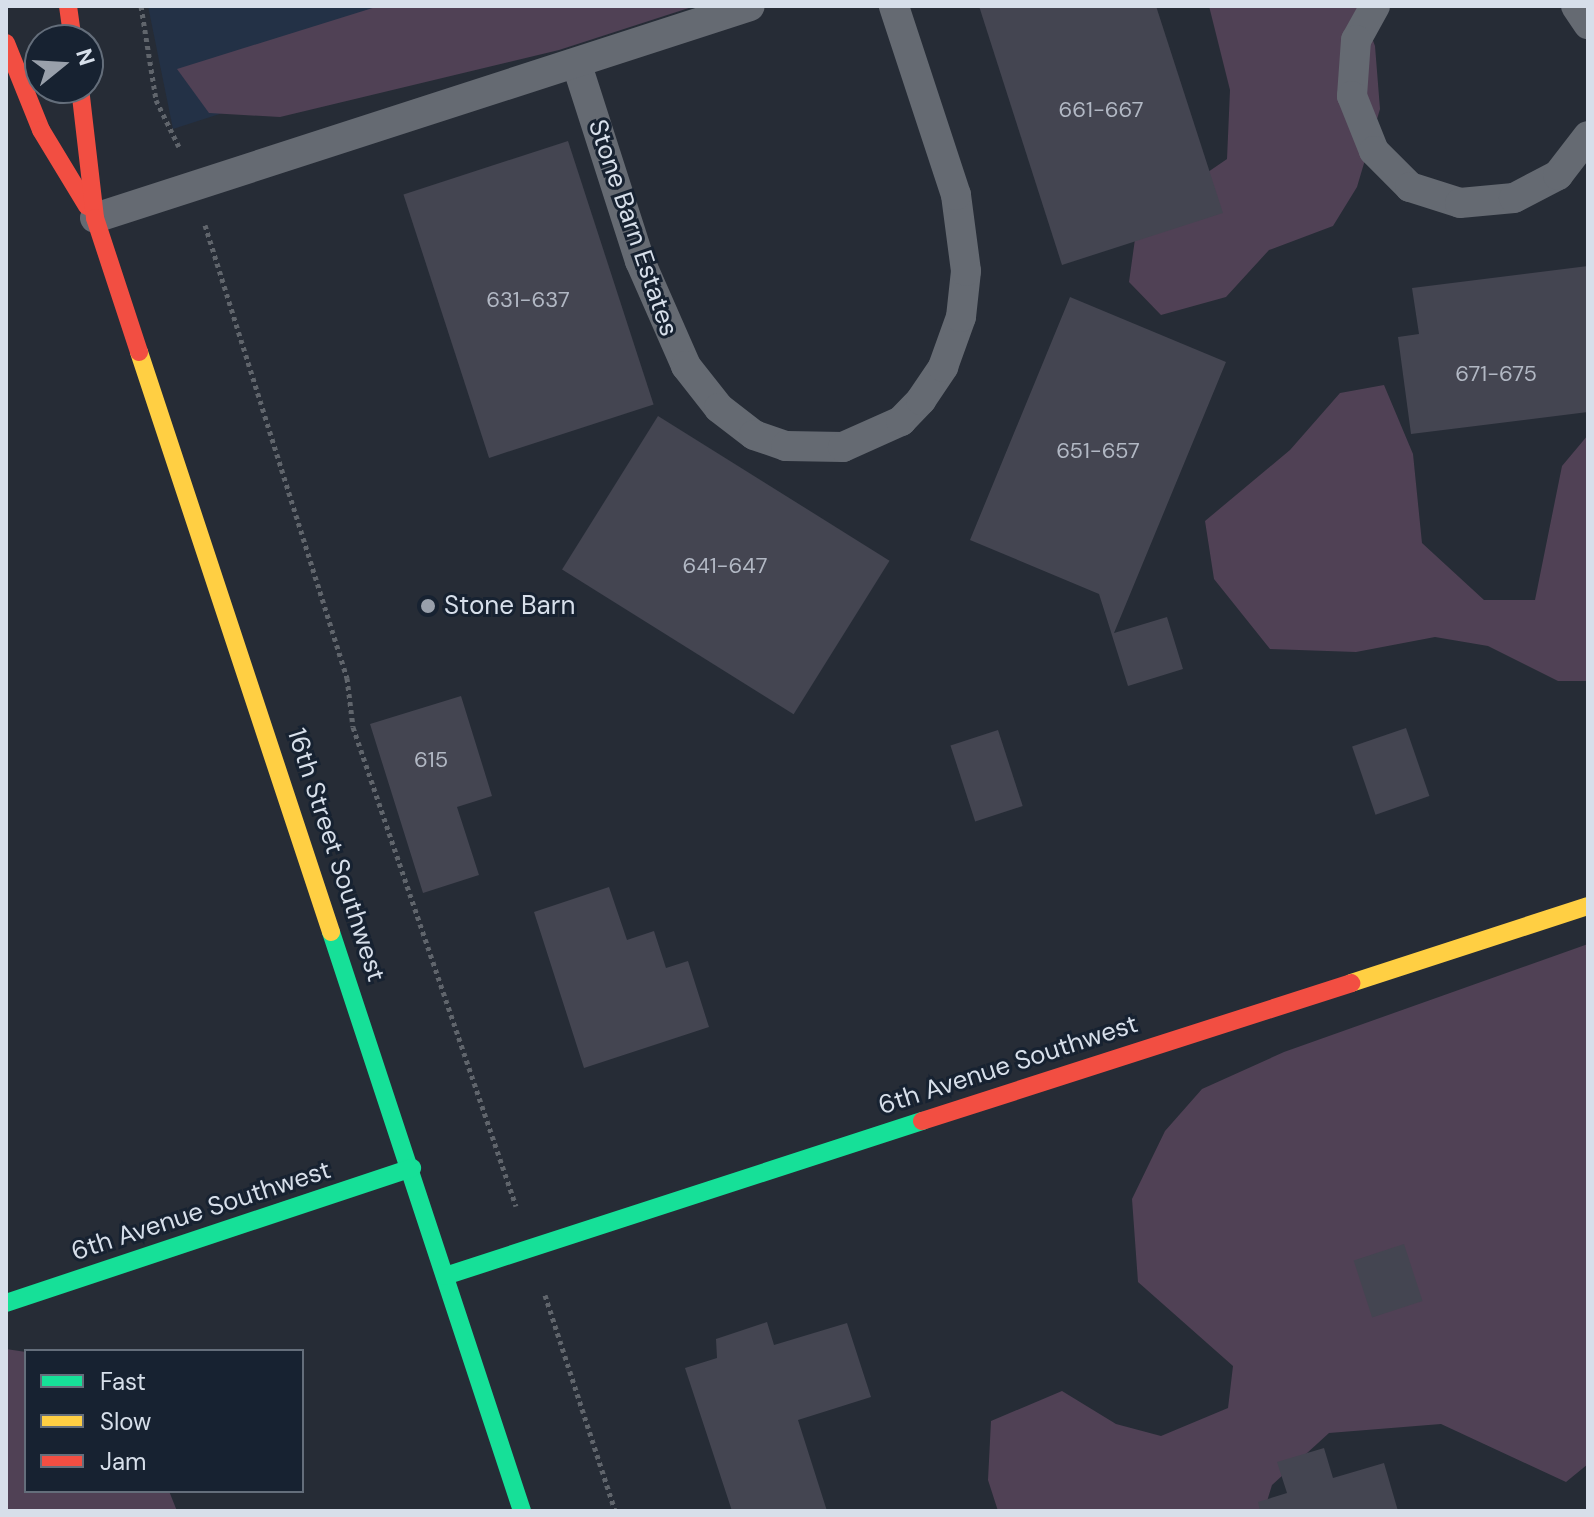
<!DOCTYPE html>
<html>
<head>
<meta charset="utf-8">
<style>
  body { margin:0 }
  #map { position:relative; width:1594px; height:1517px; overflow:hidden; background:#262c36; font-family:"DM Sans",sans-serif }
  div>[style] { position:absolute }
  .built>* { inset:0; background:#233146 }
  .green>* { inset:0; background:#504155 }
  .building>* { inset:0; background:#444551; transform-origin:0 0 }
  .path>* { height:5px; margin-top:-2.5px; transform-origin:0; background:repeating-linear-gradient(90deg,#60656c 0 4px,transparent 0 8px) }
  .lane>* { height:30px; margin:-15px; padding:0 15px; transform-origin:15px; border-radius:15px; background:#656a72 }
  .fast>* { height:18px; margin:-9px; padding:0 9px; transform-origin:9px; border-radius:9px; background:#16e098 }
  .slow>* { height:18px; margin:-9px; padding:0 9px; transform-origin:9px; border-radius:9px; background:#ffcf43 }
  .jam>* { height:18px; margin:-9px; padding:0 9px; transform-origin:9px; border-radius:9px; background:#f24e42 }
  .dots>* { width:22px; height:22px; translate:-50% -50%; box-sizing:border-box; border:4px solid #172231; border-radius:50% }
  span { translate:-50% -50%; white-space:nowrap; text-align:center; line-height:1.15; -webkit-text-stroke:6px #172231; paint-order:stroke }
  .number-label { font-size:22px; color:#b2b8c4 }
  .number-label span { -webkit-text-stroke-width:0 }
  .street-label { font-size:26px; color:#d7dfea }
  .poi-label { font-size:26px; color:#d7dfea }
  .left { translate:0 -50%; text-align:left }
  .frame { position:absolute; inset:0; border:8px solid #d7dfea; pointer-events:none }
  .legend { position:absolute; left:24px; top:1349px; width:280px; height:144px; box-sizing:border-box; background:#172231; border:2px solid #646e7b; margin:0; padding:10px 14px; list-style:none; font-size:24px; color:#d7dfea }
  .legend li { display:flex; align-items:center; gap:16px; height:40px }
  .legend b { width:40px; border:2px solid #646e7b }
  .north { position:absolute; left:24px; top:24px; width:80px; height:80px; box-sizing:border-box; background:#172231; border:2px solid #646e7b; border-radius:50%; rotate:72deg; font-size:22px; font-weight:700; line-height:32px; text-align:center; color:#d7dfea }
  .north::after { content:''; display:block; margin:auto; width:28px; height:36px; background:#99a0ab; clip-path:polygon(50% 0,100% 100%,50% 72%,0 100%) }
</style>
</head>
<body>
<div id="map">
  <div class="built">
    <i style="clip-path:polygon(148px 6px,556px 6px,173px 129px)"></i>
  </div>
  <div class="green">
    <i style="clip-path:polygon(379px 6px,695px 6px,559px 50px,280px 117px,209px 113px,177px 69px)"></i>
    <i style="clip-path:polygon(1209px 6px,1360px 6px,1375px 46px,1380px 109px,1357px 187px,1333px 226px,1269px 250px,1226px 297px,1161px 315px,1129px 282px,1135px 239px,1173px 196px,1227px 159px,1230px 90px)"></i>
    <i style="clip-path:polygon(1384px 385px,1413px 454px,1422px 543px,1484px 600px,1535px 600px,1562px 466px,1588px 435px,1588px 681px,1558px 681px,1488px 646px,1435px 637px,1356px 652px,1270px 649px,1214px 579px,1205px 521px,1290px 450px,1340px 393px)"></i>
    <i style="clip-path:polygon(1588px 944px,1588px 1464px,1566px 1482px,1441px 1424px,1329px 1433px,1272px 1485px,1264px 1511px,998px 1511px,988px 1480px,991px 1421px,1062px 1391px,1116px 1424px,1161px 1436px,1228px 1408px,1233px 1366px,1138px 1282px,1132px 1199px,1165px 1131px,1202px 1089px,1284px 1052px)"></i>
    <i style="clip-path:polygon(6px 1349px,26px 1352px,26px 1491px,169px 1491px,177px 1511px,6px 1511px)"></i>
  </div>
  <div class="building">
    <i style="clip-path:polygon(979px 6px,1156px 6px,1223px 213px,1062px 265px)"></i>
    <i style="left:568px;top:141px;width:277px;height:173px;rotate:72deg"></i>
    <i style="clip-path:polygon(1588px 266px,1588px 412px,1411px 434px,1398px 337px,1419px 334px,1412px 288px)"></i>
    <i style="clip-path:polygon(1070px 297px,1226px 362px,1114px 633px,1167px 617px,1183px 669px,1128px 686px,1099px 594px,970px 540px)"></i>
    <i style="left:658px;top:416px;width:273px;height:181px;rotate:32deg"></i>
    <i style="clip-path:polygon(461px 696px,492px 796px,457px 807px,479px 875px,423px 893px,370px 724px)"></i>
    <i style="left:1406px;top:728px;width:72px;height:57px;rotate:71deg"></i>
    <i style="left:998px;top:730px;width:80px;height:50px;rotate:72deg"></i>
    <i style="clip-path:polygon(609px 887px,627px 940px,654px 931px,666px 968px,688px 961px,709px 1027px,584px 1068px,534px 912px)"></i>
    <i style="left:1404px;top:1244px;width:60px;height:53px;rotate:72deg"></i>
    <i style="clip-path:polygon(767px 1322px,774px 1345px,847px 1323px,871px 1397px,798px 1420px,827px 1511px,732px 1511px,685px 1368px,717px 1358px,716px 1339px)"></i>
    <i style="clip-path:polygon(1324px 1448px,1333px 1478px,1384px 1463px,1398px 1511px,1260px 1511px,1258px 1502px,1287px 1493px,1277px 1462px)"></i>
  </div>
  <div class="path">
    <i style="left:141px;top:6px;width:95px;rotate:80.9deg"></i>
    <i style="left:156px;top:100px;width:52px;rotate:63.9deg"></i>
    <i style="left:205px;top:225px;width:475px;rotate:72.6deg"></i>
    <i style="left:347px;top:678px;width:49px;rotate:83deg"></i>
    <i style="left:353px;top:727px;width:506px;rotate:71.21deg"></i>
    <i style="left:545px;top:1295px;width:227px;rotate:72deg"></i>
  </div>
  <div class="lane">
    <i style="left:1375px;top:6px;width:39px;rotate:119deg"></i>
    <i style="left:1356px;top:40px;width:56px;rotate:94.1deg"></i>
    <i style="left:1352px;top:96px;width:59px;rotate:68.2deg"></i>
    <i style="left:1374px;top:151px;width:51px;rotate:45deg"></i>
    <i style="left:1410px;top:187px;width:52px;rotate:17.7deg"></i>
    <i style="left:1460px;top:203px;width:54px;rotate:-5.3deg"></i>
    <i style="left:1514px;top:198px;width:50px;rotate:-27.6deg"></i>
    <i style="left:1558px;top:175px;width:49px;rotate:-52.4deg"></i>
    <i style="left:1576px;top:6px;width:22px;rotate:56deg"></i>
    <i style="left:577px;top:65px;width:206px;rotate:72.2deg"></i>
    <i style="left:640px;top:261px;width:115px;rotate:66.3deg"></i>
    <i style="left:686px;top:366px;width:53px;rotate:51.8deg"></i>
    <i style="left:719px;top:408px;width:44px;rotate:37.6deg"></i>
    <i style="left:754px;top:435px;width:34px;rotate:19deg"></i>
    <i style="left:786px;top:446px;width:57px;rotate:1deg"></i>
    <i style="left:843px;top:447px;width:64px;rotate:-24.1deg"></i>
    <i style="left:901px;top:421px;width:29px;rotate:-46deg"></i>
    <i style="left:921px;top:400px;width:40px;rotate:-56deg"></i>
    <i style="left:943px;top:367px;width:53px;rotate:-70.2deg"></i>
    <i style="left:961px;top:317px;width:46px;rotate:-83.8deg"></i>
    <i style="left:966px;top:271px;width:77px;rotate:-97.5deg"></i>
    <i style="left:956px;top:195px;width:199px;rotate:-108.2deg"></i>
    <i style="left:95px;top:218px;width:688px;rotate:-17.93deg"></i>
  </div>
  <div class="fast">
    <i style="left:331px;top:932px;width:610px;rotate:71.74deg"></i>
    <i style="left:445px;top:1276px;width:502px;rotate:-18deg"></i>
    <i style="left:6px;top:1303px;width:428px;rotate:-18.4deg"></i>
  </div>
  <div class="slow">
    <i style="left:139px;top:352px;width:611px;rotate:71.68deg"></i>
    <i style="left:1351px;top:983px;width:249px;rotate:-18deg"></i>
  </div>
  <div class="jam">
    <i style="left:68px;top:6px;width:34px;rotate:82deg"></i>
    <i style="left:6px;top:43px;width:94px;rotate:68.1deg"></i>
    <i style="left:41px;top:130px;width:89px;rotate:58.8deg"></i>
    <i style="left:80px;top:88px;width:131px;rotate:83.4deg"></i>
    <i style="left:95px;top:218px;width:141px;rotate:71.8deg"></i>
    <i style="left:922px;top:1121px;width:451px;rotate:-17.8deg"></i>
  </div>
  <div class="dots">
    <i style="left:428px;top:606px;background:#99a0ab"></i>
  </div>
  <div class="number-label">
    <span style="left:1101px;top:110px">661-667</span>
    <span style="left:528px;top:300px">631-637</span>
    <span style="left:1496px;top:374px">671-675</span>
    <span style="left:1098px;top:451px">651-657</span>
    <span style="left:725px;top:566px">641-647</span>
    <span style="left:431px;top:760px">615</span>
  </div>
  <div class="street-label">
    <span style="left:633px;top:228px;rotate:71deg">Stone Barn Estates</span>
    <span style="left:336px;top:855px;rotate:72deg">16th Street Southwest</span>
    <span style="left:1008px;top:1065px;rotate:-18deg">6th Avenue Southwest</span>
    <span style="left:201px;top:1211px;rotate:-18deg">6th Avenue Southwest</span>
  </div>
  <div class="poi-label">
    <span class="left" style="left:444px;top:606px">Stone Barn</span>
  </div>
  <div class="frame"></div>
  <ul class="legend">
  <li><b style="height:10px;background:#16e098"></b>Fast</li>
  <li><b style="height:10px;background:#ffcf43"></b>Slow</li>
  <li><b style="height:10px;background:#f24e42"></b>Jam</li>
  </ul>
  <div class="north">N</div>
</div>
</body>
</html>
